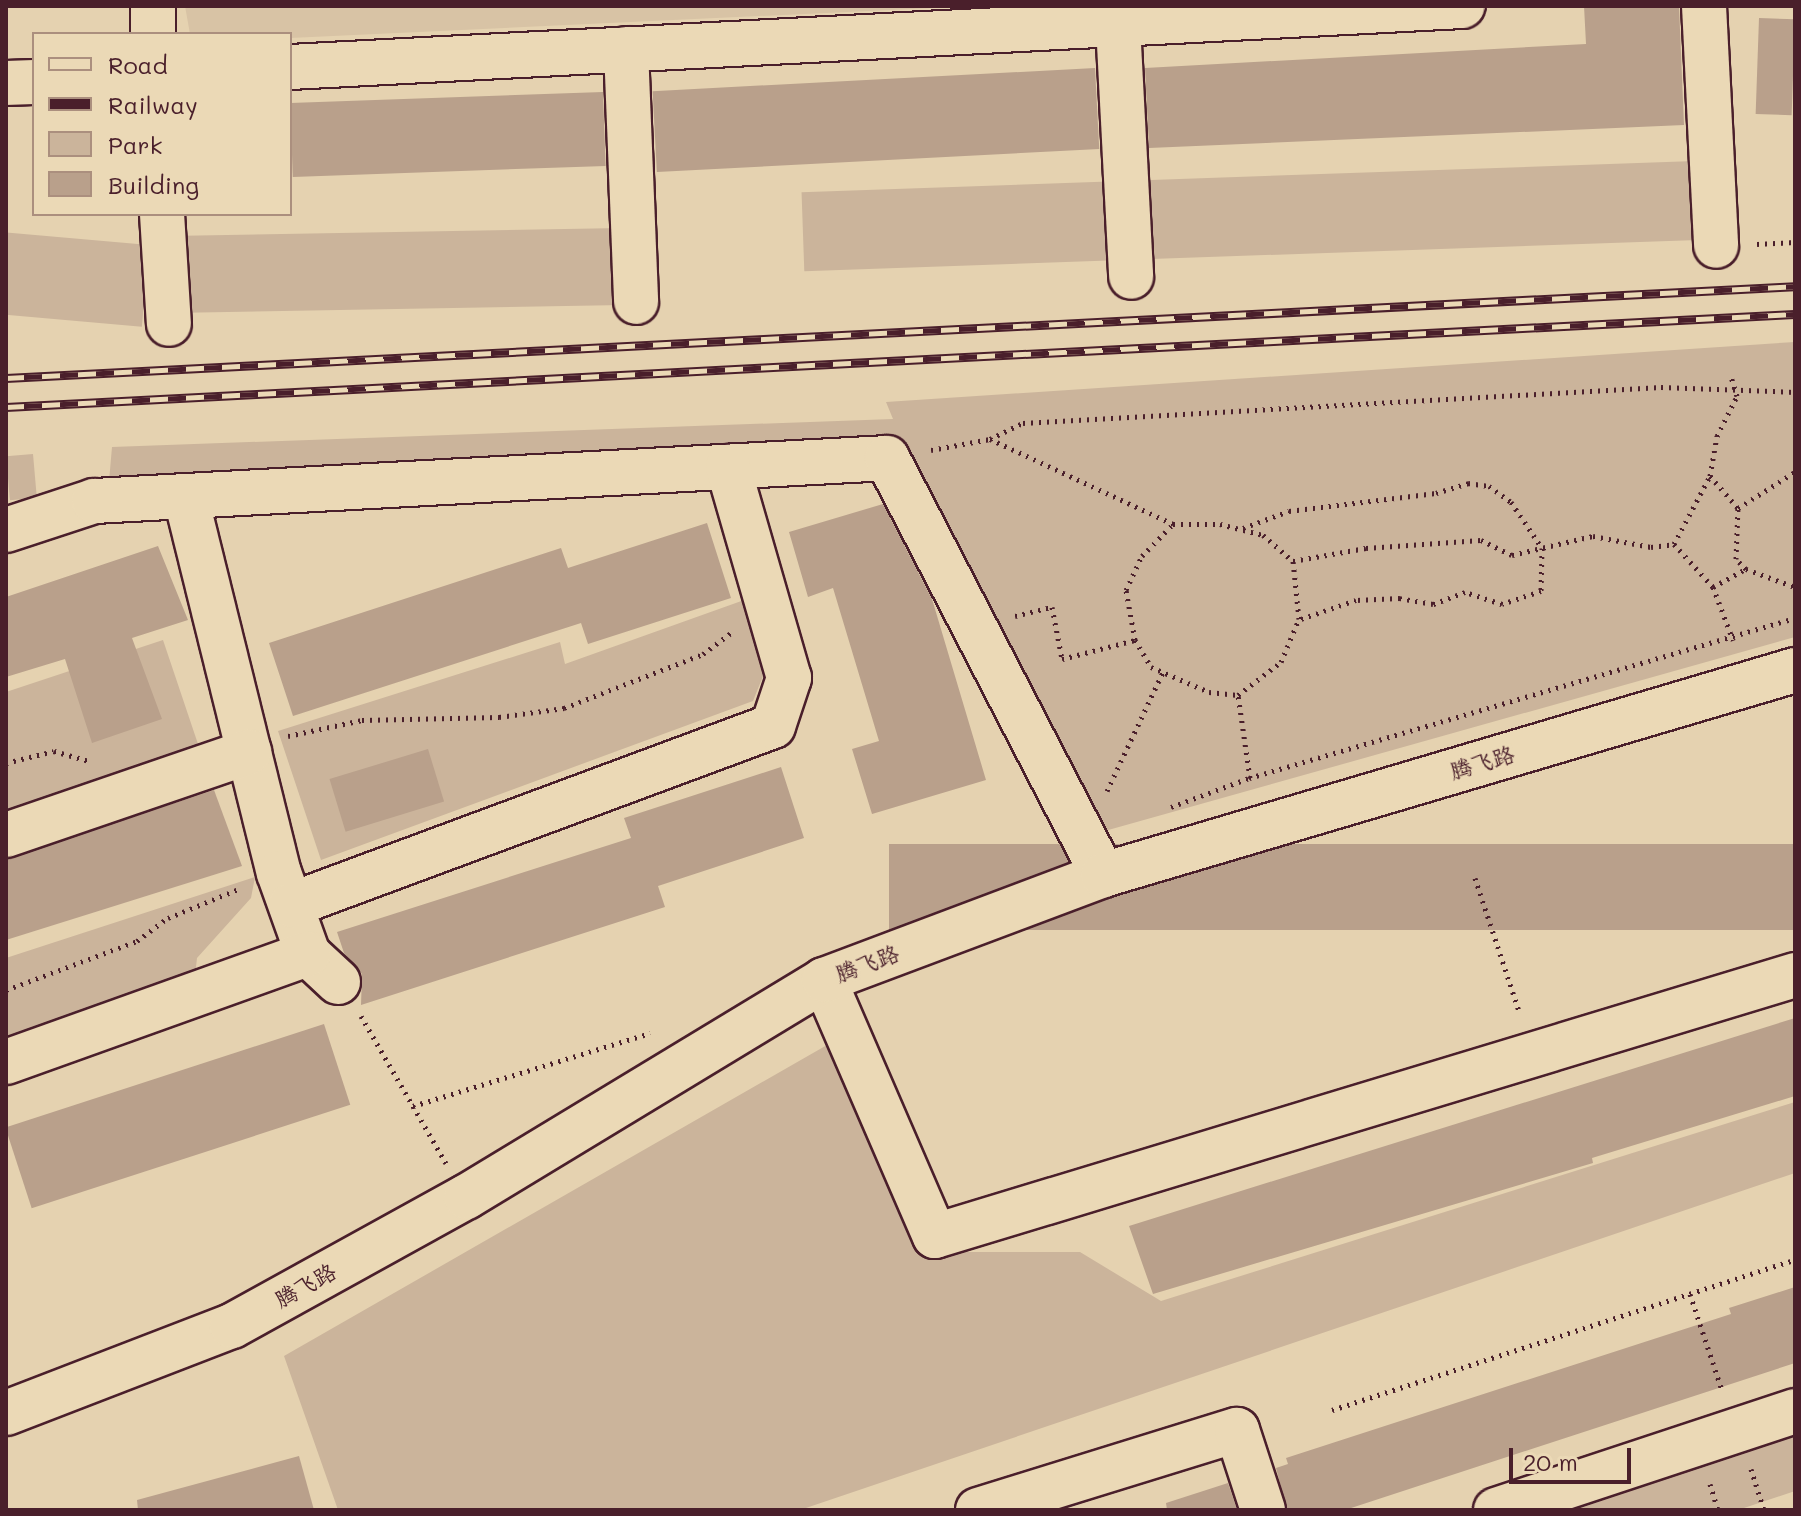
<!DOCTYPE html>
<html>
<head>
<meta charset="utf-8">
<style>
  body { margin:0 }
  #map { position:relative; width:1801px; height:1516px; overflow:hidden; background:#e5d2b0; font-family:Mali,"LXGW WenKai TC",sans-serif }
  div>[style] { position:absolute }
  .built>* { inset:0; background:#d8c3a5 }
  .green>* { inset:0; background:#cbb49b; transform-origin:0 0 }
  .building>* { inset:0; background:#b9a08b; transform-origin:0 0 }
  .path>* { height:5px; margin-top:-2.5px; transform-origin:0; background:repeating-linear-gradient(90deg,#4a1f2b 0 2px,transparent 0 8px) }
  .roads { filter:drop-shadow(2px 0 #4a1f2b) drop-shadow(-2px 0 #4a1f2b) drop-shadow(0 2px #4a1f2b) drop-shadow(0 -2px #4a1f2b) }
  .minor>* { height:44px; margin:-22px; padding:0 22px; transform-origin:22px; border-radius:22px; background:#ebd9b6 }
  .rail>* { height:9px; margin-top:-4.5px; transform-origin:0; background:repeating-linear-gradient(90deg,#ebd9b6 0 18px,#4a1f2b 0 36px); box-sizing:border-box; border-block:2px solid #4a1f2b }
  span { translate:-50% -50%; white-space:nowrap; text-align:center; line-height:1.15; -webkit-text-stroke:6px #ebd9b6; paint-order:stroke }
  .street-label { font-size:22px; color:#4a1f2b }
  .frame { position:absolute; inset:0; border:8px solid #4a1f2b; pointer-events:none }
  .legend { position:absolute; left:32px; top:32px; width:260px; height:184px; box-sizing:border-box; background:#ebd9b6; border:2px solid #ab8f7e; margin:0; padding:10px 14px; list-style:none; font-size:24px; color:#4a1f2b }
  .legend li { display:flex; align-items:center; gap:16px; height:40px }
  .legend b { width:40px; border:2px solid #ab8f7e }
  .scale { position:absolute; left:1509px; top:1448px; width:122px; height:36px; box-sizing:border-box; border:4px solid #4a1f2b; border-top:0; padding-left:10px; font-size:24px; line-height:28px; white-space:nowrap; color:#4a1f2b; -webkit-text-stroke:6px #ebd9b6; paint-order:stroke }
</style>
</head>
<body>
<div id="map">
  <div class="built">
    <i style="clip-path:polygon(185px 6px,975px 6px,290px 38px,190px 34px)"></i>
  </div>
  <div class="green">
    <i style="left:1695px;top:161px;width:79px;height:894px;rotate:88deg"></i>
    <i style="left:622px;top:228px;width:77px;height:438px;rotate:89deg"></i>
    <i style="left:149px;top:245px;width:82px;height:143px;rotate:95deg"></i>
    <i style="clip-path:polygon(1795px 342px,1795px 637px,1094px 834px,915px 463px,877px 472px,108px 493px,112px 447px,893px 419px,886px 402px)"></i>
    <i style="left:33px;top:454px;width:44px;height:27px;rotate:85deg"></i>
    <i style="clip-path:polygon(747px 599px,768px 664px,753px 701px,321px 860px,278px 731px,560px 642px,565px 664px)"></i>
    <i style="clip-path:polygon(163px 640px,200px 750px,6px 813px,6px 692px)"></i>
    <i style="clip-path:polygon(255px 877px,251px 898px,197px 958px,194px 985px,6px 1048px,6px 958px)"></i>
    <i style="clip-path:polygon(834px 1041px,942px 1252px,1080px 1252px,1161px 1301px,1795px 1102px,1795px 1173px,800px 1510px,338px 1510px,284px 1356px)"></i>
    <i style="clip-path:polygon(1795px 1425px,1795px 1491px,1738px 1510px,1534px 1510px)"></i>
  </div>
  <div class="building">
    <i style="clip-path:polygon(1584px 6px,1679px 6px,1684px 125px,1149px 148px,1145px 68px,1586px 44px)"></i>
    <i style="left:1759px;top:18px;width:36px;height:96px;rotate:2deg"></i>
    <i style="left:1095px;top:68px;width:81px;height:443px;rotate:87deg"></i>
    <i style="left:603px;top:92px;width:74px;height:313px;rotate:88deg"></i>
    <i style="clip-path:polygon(883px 504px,932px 599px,986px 780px,872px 814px,852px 749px,879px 741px,833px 588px,808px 597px,789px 532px)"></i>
    <i style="clip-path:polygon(707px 523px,731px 598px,588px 644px,581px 623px,293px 716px,269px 643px,561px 548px,568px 568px)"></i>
    <i style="clip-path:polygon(158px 546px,188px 620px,132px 638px,162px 719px,92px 743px,65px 659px,6px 677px,6px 597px)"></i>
    <i style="left:428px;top:749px;width:55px;height:103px;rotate:73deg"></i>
    <i style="clip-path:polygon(781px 767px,804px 838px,658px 886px,665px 907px,361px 1005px,362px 974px,344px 953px,337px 932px,631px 838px,624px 818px)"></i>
    <i style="clip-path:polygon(214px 790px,242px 866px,6px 940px,6px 859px)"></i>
    <i style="left:1795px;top:844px;width:86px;height:906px;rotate:90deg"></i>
    <i style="clip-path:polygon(1795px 1018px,1795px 1096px,1592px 1158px,1593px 1163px,1153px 1294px,1129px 1226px)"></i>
    <i style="left:324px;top:1024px;width:85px;height:335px;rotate:72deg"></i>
    <i style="clip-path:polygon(1795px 1287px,1795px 1363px,1345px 1510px,1287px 1510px,1276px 1468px,1288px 1464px,1286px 1458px,1731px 1314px,1729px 1308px)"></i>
    <i style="clip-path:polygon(299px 1456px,314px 1510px,138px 1510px,137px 1500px)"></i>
    <i style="clip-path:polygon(1228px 1483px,1237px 1510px,1167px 1510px,1166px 1503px)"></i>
  </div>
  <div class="path">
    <i style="left:1757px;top:244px;width:38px;rotate:-3deg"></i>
    <i style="left:990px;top:439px;width:37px;rotate:-26deg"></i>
    <i style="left:1023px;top:423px;width:639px;rotate:-3.23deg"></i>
    <i style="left:1661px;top:387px;width:134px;rotate:2.1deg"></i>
    <i style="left:931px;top:450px;width:60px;rotate:-10.6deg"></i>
    <i style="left:990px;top:439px;width:202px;rotate:24.9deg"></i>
    <i style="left:1173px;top:524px;width:47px"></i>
    <i style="left:1220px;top:524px;width:44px;rotate:14.3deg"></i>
    <i style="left:1263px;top:535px;width:40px;rotate:41deg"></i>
    <i style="left:1293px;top:561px;width:74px;rotate:-10.1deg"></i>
    <i style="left:1366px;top:548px;width:115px;rotate:-4deg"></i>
    <i style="left:1481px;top:540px;width:34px;rotate:26deg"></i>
    <i style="left:1512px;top:555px;width:83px;rotate:-13.2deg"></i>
    <i style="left:1593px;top:536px;width:59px;rotate:10.7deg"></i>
    <i style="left:1651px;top:547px;width:23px;rotate:-7deg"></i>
    <i style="left:1674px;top:544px;width:77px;rotate:-62.1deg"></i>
    <i style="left:1710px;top:476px;width:43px;rotate:48.8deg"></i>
    <i style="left:1738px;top:508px;width:67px;rotate:-32.3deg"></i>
    <i style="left:1710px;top:476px;width:41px;rotate:-80.1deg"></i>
    <i style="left:1717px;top:436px;width:45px;rotate:-63.4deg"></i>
    <i style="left:1737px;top:396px;width:21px;rotate:-107deg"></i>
    <i style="left:1243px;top:528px;width:49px;rotate:-20.3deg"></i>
    <i style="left:1289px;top:511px;width:148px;rotate:-7deg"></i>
    <i style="left:1436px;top:493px;width:34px;rotate:-17deg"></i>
    <i style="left:1468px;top:483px;width:21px;rotate:8deg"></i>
    <i style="left:1489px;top:486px;width:27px;rotate:36deg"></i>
    <i style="left:1511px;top:502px;width:55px;rotate:56deg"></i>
    <i style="left:1542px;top:548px;width:43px;rotate:91.3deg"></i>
    <i style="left:1541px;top:591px;width:41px;rotate:161.6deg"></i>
    <i style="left:1502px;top:604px;width:39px;rotate:-162deg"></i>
    <i style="left:1465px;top:592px;width:34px;rotate:159deg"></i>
    <i style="left:1433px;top:604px;width:34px;rotate:-170deg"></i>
    <i style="left:1400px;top:598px;width:44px;rotate:177.4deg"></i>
    <i style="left:1356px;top:600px;width:61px;rotate:161deg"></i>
    <i style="left:1674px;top:544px;width:58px;rotate:47.8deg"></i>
    <i style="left:1713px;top:587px;width:57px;rotate:69.3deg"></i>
    <i style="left:1746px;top:569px;width:52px;rotate:20.2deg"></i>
    <i style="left:1713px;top:587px;width:38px;rotate:-29deg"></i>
    <i style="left:1746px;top:569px;width:14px;rotate:-135deg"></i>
    <i style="left:1736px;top:559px;width:51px;rotate:-87.8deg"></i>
    <i style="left:1015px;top:616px;width:38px;rotate:-14deg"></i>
    <i style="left:1052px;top:607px;width:53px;rotate:79.1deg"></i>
    <i style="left:1062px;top:659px;width:75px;rotate:-14.6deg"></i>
    <i style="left:1135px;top:640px;width:31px;rotate:59deg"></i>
    <i style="left:1151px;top:667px;width:63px;rotate:23.3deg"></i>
    <i style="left:1209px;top:692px;width:29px;rotate:6deg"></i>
    <i style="left:1135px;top:640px;width:51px;rotate:-100.2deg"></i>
    <i style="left:1126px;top:590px;width:38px;rotate:-65deg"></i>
    <i style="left:1142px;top:556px;width:45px;rotate:-45.9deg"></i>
    <i style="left:288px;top:736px;width:76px;rotate:-12.2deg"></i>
    <i style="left:362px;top:720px;width:137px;rotate:-1.3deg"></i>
    <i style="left:499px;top:717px;width:66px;rotate:-7.9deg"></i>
    <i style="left:564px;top:708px;width:149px;rotate:-21.2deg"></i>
    <i style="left:703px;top:654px;width:39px;rotate:-37deg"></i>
    <i style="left:6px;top:763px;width:49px;rotate:-14deg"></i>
    <i style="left:54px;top:751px;width:37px;rotate:16deg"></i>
    <i style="left:1250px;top:778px;width:84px;rotate:-98.2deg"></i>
    <i style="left:1238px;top:695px;width:54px;rotate:-37.5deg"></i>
    <i style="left:1281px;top:662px;width:47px;rotate:-67.3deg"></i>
    <i style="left:1299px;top:619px;width:58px;rotate:-95.9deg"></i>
    <i style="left:1107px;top:791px;width:132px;rotate:-64.8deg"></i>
    <i style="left:1171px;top:807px;width:83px;rotate:-20.4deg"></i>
    <i style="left:1249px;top:778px;width:569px;rotate:-16.33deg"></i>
    <i style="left:1475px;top:878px;width:143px;rotate:71.7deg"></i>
    <i style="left:6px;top:990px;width:140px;rotate:-20.5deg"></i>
    <i style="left:137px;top:941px;width:39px;rotate:-37deg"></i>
    <i style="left:168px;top:918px;width:79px;rotate:-22.3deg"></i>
    <i style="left:361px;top:1016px;width:170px;rotate:60deg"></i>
    <i style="left:413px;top:1106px;width:248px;rotate:-17.1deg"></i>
    <i style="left:1690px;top:1294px;width:101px;rotate:71.6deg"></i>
    <i style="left:1332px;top:1410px;width:487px;rotate:-18deg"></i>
    <i style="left:1751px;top:1469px;width:43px;rotate:72.4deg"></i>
    <i style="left:1710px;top:1484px;width:27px;rotate:73deg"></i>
  </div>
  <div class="roads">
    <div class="minor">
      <i style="left:153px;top:6px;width:28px;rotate:90deg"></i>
      <i style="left:1704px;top:6px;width:240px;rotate:87.1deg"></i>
      <i style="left:1118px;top:25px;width:252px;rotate:87deg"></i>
      <i style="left:626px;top:49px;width:253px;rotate:87.7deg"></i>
      <i style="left:290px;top:67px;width:1174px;rotate:-2.98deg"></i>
      <i style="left:6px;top:83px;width:28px;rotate:-2deg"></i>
      <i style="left:162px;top:214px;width:110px;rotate:86.4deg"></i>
      <i style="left:186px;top:498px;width:386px;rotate:76.1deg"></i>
      <i style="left:279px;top:873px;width:86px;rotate:70.3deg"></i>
      <i style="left:308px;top:954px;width:41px;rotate:43deg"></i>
      <i style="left:6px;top:530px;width:93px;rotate:-18.2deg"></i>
      <i style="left:94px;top:501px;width:794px;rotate:-3.1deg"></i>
      <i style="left:887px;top:458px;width:470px;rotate:62.6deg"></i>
      <i style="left:6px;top:835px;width:257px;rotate:-18.9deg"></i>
      <i style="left:291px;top:905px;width:514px;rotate:-20.37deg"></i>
      <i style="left:773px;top:726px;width:51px;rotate:-71.6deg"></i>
      <i style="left:789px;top:678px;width:220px;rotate:-106.1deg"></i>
      <i style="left:824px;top:980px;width:279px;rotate:66.6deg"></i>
      <i style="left:935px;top:1236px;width:899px;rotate:-16.88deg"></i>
      <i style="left:6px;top:1062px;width:321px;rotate:-19.7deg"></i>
      <i style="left:6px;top:1413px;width:242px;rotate:-21.1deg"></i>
      <i style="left:232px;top:1326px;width:267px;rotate:-28.9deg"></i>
      <i style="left:466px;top:1197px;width:419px;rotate:-31.2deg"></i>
      <i style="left:824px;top:980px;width:298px;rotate:-20.6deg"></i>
      <i style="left:1103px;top:875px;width:722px;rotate:-16.5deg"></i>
      <i style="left:978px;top:1510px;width:271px;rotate:-17.2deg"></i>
      <i style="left:1237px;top:1430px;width:84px;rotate:72deg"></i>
      <i style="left:1496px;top:1510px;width:315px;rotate:-18.3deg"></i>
    </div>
  </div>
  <div class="rail">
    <i style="left:6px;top:378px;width:1791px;rotate:-2.94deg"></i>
    <i style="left:6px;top:407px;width:1791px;rotate:-2.98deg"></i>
  </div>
  <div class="street-label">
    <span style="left:1482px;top:762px;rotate:-16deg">腾飞路</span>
    <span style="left:867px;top:963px;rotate:-20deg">腾飞路</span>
    <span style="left:305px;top:1285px;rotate:-29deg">腾飞路</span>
  </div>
  <div class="frame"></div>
  <ul class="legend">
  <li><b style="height:10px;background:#ebd9b6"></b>Road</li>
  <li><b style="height:10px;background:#4a1f2b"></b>Railway</li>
  <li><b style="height:22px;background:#cbb49b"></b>Park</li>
  <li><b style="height:22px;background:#b9a08b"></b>Building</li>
  </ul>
  <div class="scale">20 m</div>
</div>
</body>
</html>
